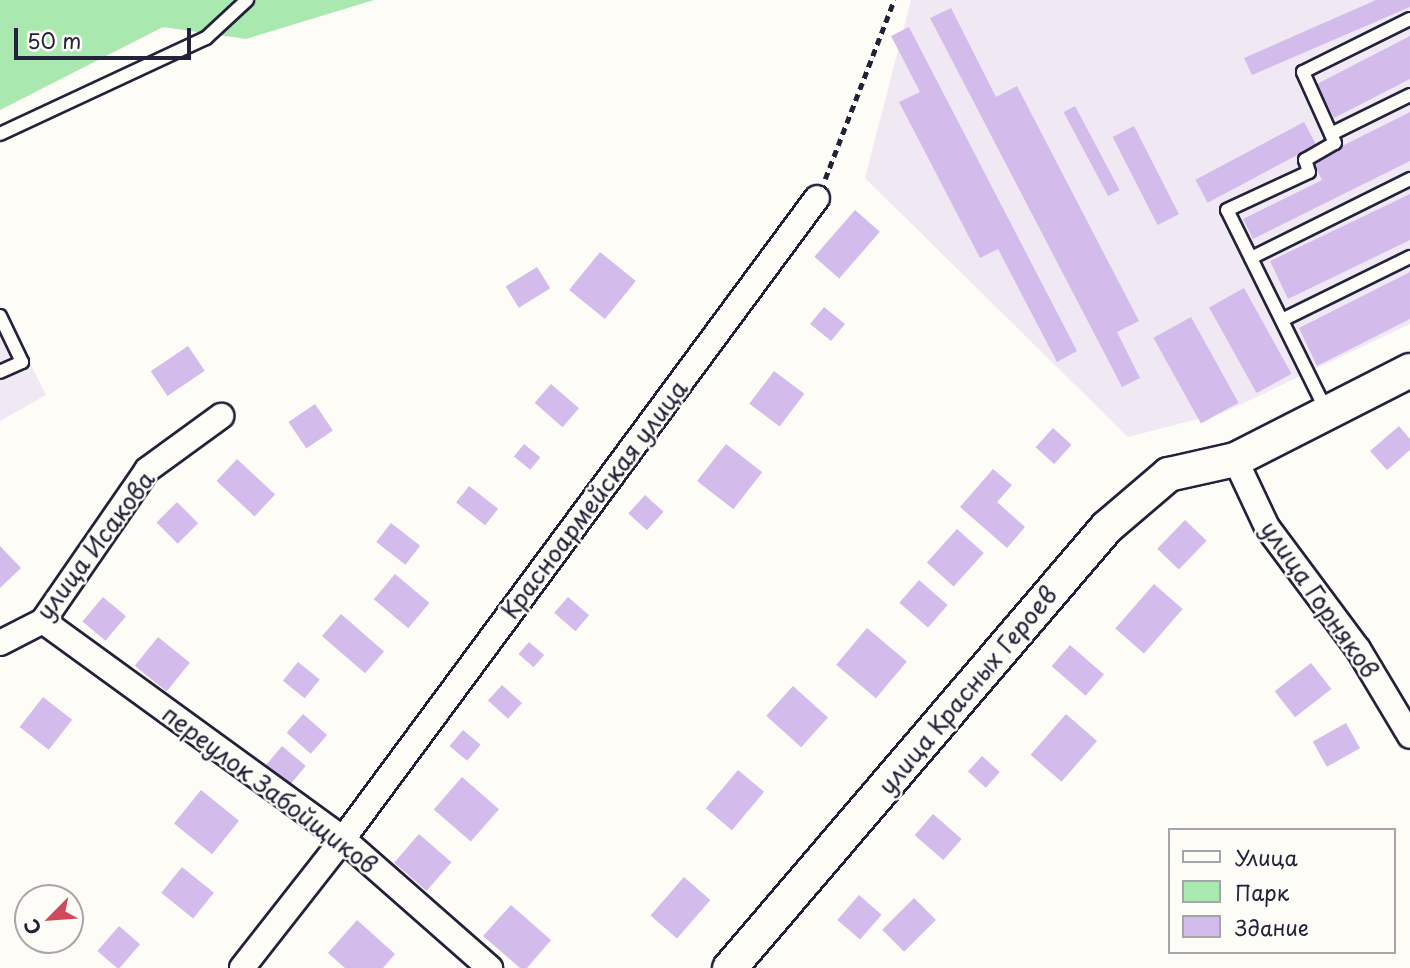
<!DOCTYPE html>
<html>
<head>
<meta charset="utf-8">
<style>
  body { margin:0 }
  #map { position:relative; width:1410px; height:968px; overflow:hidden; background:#fdfcf7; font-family:"Playpen Sans",sans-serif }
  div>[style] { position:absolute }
  .built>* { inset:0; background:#f0e9f4 }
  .green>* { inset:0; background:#a9e8af }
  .building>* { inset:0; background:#d3bcec; transform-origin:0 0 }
  .path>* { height:4.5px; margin-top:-2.25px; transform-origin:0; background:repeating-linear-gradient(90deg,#22223b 0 7px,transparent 0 12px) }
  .roads { filter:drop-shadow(2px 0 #22223b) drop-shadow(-2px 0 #22223b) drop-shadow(0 2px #22223b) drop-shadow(0 -2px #22223b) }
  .lane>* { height:12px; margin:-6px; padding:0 6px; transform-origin:6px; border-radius:6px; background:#fdfcf7 }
  .street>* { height:24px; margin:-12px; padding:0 12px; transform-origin:12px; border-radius:12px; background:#fdfcf7 }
  .secondary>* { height:33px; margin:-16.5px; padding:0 16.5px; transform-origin:16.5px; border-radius:16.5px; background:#fdfcf7 }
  span { translate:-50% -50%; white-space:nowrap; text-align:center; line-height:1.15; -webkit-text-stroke:5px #fdfcf7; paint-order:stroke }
  .street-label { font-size:24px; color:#22223b }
  .legend { position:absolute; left:1168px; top:828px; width:228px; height:126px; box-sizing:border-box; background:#fdfcf7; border:2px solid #a5a5ac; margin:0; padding:9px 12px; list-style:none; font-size:21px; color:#22223b }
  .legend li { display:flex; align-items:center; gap:14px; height:35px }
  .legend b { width:35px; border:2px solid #a5a5ac }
  .north { position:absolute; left:14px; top:884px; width:70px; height:70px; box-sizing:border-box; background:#fdfcf7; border:2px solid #a5a5ac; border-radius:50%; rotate:245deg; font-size:19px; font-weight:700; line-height:28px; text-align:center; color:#22223b }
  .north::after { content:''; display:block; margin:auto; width:24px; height:32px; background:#d1495b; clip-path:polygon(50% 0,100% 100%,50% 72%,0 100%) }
  .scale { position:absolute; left:14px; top:28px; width:177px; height:32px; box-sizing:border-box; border:4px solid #22223b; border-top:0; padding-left:9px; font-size:21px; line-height:24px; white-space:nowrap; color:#22223b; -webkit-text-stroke:5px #fdfcf7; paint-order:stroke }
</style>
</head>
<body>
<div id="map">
  <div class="built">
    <i style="clip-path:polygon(911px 0,1410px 0,1410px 324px,1225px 412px,1128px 437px,865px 178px)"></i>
    <i style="clip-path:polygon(0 304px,46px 395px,0 421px)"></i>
  </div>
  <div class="green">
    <i style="clip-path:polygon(0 0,374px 0,246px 39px,163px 27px,0 110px)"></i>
  </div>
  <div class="building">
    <i style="clip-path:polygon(1376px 0,1410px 0,1410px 7px,1252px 75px,1244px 58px)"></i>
    <i style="clip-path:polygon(951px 8px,996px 97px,1017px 86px,1139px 321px,1117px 332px,1140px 378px,1122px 387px,930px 18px)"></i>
    <i style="clip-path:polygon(909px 27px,1077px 351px,1057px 362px,998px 249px,980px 258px,899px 102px,920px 92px,891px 36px)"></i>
    <i style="clip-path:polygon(1410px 36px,1410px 79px,1334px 118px,1317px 84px)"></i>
    <i style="left:1075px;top:106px;width:95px;height:13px;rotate:62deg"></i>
    <i style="clip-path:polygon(1410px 112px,1410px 161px,1253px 239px,1243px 219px,1322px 180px,1312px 161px)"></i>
    <i style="left:1304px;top:122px;width:26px;height:123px;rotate:62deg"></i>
    <i style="left:1134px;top:126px;width:99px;height:24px;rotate:63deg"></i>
    <i style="clip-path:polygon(1410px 194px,1410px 240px,1288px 299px,1270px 261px)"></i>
    <i style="left:855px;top:210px;width:33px;height:62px;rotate:41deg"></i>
    <i style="left:600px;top:252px;width:46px;height:49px;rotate:39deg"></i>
    <i style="left:537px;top:267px;width:25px;height:37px;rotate:58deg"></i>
    <i style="clip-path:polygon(1410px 272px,1410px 319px,1317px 366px,1299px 328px)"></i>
    <i style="left:1244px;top:288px;width:98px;height:40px;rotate:61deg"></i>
    <i style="left:824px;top:307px;width:27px;height:22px;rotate:39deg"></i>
    <i style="left:1191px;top:317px;width:98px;height:43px;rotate:61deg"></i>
    <i style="left:188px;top:346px;width:30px;height:45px;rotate:56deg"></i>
    <i style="left:774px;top:371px;width:38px;height:41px;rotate:37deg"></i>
    <i style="left:551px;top:384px;width:37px;height:25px;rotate:41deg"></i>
    <i style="left:315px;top:404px;width:32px;height:32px;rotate:56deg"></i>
    <i style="clip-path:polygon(1399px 426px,1410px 439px,1410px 450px,1387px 470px,1370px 451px)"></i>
    <i style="left:1053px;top:428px;width:25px;height:26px;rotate:42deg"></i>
    <i style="left:524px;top:444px;width:21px;height:16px;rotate:39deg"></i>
    <i style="left:726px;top:444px;width:46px;height:47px;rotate:38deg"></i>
    <i style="left:237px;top:459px;width:52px;height:30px;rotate:43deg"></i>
    <i style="clip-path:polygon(993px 469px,1012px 485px,997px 502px,1025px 527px,1007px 548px,960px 507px)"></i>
    <i style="left:469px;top:486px;width:37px;height:21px;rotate:38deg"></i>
    <i style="left:645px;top:495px;width:25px;height:25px;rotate:42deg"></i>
    <i style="left:177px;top:502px;width:30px;height:29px;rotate:45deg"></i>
    <i style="left:1185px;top:520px;width:30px;height:40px;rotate:44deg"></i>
    <i style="left:391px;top:523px;width:37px;height:24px;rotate:38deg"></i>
    <i style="left:957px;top:529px;width:36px;height:45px;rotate:42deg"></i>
    <i style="clip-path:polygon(0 546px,21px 568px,0 588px)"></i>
    <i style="left:395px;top:574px;width:45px;height:33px;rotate:40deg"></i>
    <i style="left:919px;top:580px;width:38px;height:30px;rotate:41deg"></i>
    <i style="left:1154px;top:584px;width:38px;height:59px;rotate:41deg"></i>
    <i style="left:103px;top:597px;width:30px;height:32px;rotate:40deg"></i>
    <i style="left:568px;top:597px;width:28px;height:21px;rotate:41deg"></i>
    <i style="left:341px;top:614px;width:57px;height:29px;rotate:41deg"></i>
    <i style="left:867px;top:628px;width:52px;height:48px;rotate:40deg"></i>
    <i style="left:158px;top:637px;width:41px;height:37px;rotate:39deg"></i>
    <i style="left:529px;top:642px;width:20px;height:16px;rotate:41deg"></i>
    <i style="left:1070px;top:645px;width:45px;height:28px;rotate:41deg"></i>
    <i style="left:298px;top:662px;width:28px;height:24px;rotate:39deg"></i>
    <i style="left:1311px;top:663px;width:33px;height:46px;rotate:52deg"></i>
    <i style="left:502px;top:685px;width:27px;height:21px;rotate:42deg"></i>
    <i style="left:793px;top:686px;width:47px;height:40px;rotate:42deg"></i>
    <i style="left:43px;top:697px;width:37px;height:38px;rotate:38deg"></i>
    <i style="left:303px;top:714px;width:32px;height:25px;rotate:41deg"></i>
    <i style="left:1066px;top:714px;width:41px;height:54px;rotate:41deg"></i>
    <i style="left:1346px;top:723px;width:29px;height:38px;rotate:61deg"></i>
    <i style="left:463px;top:730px;width:23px;height:21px;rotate:40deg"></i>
    <i style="left:282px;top:746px;width:31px;height:31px;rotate:40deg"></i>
    <i style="left:982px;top:756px;width:24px;height:21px;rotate:42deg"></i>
    <i style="left:738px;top:770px;width:34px;height:50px;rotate:40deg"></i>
    <i style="left:462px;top:777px;width:49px;height:43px;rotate:41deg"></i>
    <i style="left:201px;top:790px;width:49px;height:43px;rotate:39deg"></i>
    <i style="left:933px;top:814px;width:38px;height:28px;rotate:41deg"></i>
    <i style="left:419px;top:834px;width:43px;height:38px;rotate:41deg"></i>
    <i style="left:182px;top:867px;width:41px;height:33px;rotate:39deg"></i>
    <i style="left:684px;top:877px;width:35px;height:51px;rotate:41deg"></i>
    <i style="left:859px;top:895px;width:30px;height:33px;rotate:41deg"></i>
    <i style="left:914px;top:898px;width:31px;height:45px;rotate:45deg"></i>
    <i style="clip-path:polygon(511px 905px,551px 940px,527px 968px,520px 968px,483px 936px)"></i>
    <i style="clip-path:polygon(357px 920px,395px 954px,383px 968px,345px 968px,328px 953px)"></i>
    <i style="left:119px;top:926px;width:28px;height:33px;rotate:41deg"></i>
  </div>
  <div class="path">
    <i style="left:825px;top:179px;width:192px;rotate:-68.9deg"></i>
  </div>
  <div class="roads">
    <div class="lane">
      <i style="left:0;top:134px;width:227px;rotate:-25deg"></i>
      <i style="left:206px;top:38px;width:56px;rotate:-42.8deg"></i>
      <i style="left:1331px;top:134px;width:88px;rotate:-26.3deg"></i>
      <i style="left:1251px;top:258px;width:178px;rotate:-26.4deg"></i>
      <i style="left:0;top:316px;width:51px;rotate:64.4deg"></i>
      <i style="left:22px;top:362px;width:24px;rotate:156deg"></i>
      <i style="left:1282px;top:320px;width:143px;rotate:-26.2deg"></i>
      <i style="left:1327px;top:412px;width:225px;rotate:-116.3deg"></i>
      <i style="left:1227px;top:210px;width:90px;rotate:-24.9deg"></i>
      <i style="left:1309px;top:172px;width:13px;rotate:-108deg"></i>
      <i style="left:1305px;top:160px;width:34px;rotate:-30deg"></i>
      <i style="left:1335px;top:143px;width:78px;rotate:-114.3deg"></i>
      <i style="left:1303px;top:72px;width:119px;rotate:-26.4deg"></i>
    </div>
    <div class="street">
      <i style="left:1235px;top:459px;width:75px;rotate:64.8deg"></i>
      <i style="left:1267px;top:527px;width:152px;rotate:53.3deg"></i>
      <i style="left:1358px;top:649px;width:101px;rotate:59.1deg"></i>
      <i style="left:43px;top:621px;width:371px;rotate:36deg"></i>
      <i style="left:343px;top:839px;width:196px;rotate:41.3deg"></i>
      <i style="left:0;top:643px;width:48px;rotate:-27.1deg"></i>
      <i style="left:43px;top:621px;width:183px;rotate:-55.4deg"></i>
      <i style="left:147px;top:470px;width:92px;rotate:-36.1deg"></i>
      <i style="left:242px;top:968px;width:164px;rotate:-51.9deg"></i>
      <i style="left:343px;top:839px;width:797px;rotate:-53.52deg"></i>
    </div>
    <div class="secondary">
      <i style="left:729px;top:968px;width:580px;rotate:-49.47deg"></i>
      <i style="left:1106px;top:527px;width:82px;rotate:-40.5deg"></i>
      <i style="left:1168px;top:474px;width:69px;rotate:-12.6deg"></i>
      <i style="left:1235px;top:459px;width:196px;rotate:-27deg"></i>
    </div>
  </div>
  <div class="street-label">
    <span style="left:594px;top:499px;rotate:-53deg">Красноармейская улица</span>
    <span style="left:95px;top:545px;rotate:-53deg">улица Исакова</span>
    <span style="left:1320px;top:599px;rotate:55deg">улица Горняков</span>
    <span style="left:967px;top:690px;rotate:-50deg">улица Красных Героев</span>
    <span style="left:270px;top:789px;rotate:37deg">переулок Забойщиков</span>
  </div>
  <ul class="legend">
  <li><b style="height:9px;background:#fdfcf7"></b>Улица</li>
  <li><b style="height:19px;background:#a9e8af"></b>Парк</li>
  <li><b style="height:19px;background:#d3bcec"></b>Здание</li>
  </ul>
  <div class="north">С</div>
  <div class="scale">50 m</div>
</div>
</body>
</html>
